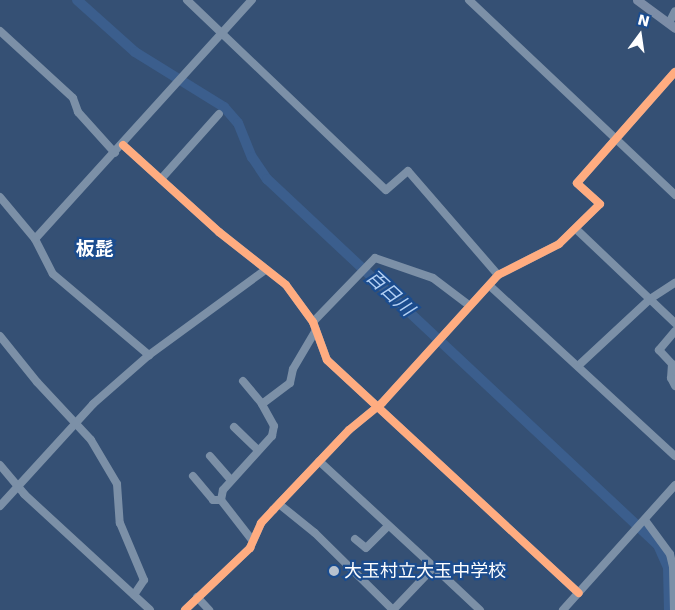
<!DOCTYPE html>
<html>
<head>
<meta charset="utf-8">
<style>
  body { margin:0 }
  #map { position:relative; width:675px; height:610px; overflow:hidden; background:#355074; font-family:"DejaVu Sans","Noto Sans JP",sans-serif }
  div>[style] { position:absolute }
  .river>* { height:10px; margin:-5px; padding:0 5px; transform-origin:5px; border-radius:5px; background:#3b5e8d }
  .minor>* { height:8px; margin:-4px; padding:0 4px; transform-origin:4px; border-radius:4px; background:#7c90a7 }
  .major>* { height:9px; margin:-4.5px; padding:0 4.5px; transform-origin:4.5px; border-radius:4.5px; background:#7c8da7 }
  .cycleway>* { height:8px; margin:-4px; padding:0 4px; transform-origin:4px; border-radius:4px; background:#ffac80 }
  .dots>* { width:14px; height:14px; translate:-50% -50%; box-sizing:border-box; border:2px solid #1b4c8e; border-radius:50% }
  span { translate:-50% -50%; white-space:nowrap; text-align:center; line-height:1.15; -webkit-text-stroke:4.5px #1b4c8e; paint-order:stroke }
  .poi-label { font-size:18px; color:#fff }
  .left { translate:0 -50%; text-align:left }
  .neighbourhood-label { font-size:19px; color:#fff; font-weight:700 }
  .water-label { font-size:19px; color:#b4d1f5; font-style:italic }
  .north { position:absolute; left:615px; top:10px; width:50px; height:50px; -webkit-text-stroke:4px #1b4c8e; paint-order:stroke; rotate:14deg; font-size:14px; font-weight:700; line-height:20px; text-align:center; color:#fff }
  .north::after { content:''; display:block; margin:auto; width:18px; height:22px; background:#fff; clip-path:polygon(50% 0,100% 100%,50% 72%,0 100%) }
</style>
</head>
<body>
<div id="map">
  <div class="river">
    <i style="left:77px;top:0;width:78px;rotate:41.9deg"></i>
    <i style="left:135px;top:52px;width:105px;rotate:31.7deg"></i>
    <i style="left:224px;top:107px;width:21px;rotate:49deg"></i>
    <i style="left:238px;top:123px;width:37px;rotate:68deg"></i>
    <i style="left:252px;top:157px;width:27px;rotate:56deg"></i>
    <i style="left:267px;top:179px;width:536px;rotate:43.11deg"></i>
    <i style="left:658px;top:545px;width:24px;rotate:66deg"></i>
    <i style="left:668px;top:567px;width:43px;rotate:88.7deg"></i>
  </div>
  <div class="minor">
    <i style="left:187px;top:0;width:275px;rotate:43.7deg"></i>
    <i style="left:386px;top:190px;width:29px;rotate:-41deg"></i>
    <i style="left:408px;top:171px;width:138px;rotate:49.1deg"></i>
    <i style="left:469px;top:0;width:284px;rotate:43.4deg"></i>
    <i style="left:669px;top:23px;width:13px;rotate:-63deg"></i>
    <i style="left:0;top:31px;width:99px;rotate:42.5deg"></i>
    <i style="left:73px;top:98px;width:15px;rotate:70deg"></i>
    <i style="left:78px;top:112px;width:55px;rotate:47.9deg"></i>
    <i style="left:123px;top:145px;width:130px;rotate:42.2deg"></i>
    <i style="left:219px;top:232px;width:85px;rotate:38.3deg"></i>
    <i style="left:286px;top:285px;width:46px;rotate:53.9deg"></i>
    <i style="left:313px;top:322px;width:40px;rotate:69.8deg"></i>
    <i style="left:327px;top:360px;width:343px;rotate:42.8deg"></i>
    <i style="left:161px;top:179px;width:87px;rotate:-48.3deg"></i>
    <i style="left:0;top:197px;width:55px;rotate:50.2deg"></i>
    <i style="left:35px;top:239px;width:39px;rotate:63deg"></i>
    <i style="left:53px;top:274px;width:126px;rotate:40.2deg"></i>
    <i style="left:576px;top:229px;width:137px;rotate:43.5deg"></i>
    <i style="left:35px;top:239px;width:323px;rotate:-47.8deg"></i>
    <i style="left:490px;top:286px;width:251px;rotate:42.6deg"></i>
    <i style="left:313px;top:322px;width:89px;rotate:-45.9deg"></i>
    <i style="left:375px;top:258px;width:61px;rotate:19deg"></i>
    <i style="left:433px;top:278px;width:46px;rotate:37.1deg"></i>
    <i style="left:675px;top:331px;width:25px;rotate:130deg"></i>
    <i style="left:659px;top:350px;width:19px;rotate:47deg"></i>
    <i style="left:672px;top:364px;width:14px;rotate:94deg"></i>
    <i style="left:671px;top:378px;width:9px;rotate:63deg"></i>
    <i style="left:0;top:336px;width:59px;rotate:51.2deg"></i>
    <i style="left:37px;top:382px;width:79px;rotate:47deg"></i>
    <i style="left:91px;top:440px;width:51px;rotate:59.4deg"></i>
    <i style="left:117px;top:484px;width:39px;rotate:86deg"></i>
    <i style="left:120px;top:523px;width:62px;rotate:67.2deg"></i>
    <i style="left:144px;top:580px;width:18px;rotate:124deg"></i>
    <i style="left:578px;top:366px;width:98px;rotate:-42.9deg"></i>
    <i style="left:650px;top:299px;width:30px;rotate:-33deg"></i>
    <i style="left:243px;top:381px;width:30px;rotate:50deg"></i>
    <i style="left:234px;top:427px;width:33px;rotate:44deg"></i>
    <i style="left:210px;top:456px;width:32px;rotate:49deg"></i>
    <i style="left:319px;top:461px;width:156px;rotate:42.7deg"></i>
    <i style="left:0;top:465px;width:38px;rotate:50deg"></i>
    <i style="left:24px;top:494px;width:171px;rotate:42.6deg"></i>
    <i style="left:193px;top:476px;width:31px;rotate:50deg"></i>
    <i style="left:213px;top:500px;width:8px"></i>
    <i style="left:279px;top:504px;width:46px;rotate:38.9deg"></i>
    <i style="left:315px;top:533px;width:110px;rotate:44.6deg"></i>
    <i style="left:0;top:506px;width:138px;rotate:-47.6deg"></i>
    <i style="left:93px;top:404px;width:74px;rotate:-41.2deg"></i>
    <i style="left:149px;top:355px;width:144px;rotate:-36.2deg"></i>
    <i style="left:645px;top:520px;width:42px;rotate:53.7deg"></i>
    <i style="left:670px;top:554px;width:13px;rotate:77deg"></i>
    <i style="left:673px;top:567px;width:43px;rotate:88.7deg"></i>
    <i style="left:355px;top:539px;width:14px;rotate:39deg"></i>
    <i style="left:366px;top:548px;width:31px;rotate:-45deg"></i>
    <i style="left:252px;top:540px;width:51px;rotate:-127.8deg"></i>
    <i style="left:221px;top:500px;width:10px;rotate:-79deg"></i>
    <i style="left:223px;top:490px;width:73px;rotate:-47.8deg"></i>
    <i style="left:272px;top:436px;width:10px;rotate:-79deg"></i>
    <i style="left:274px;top:426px;width:25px;rotate:-119deg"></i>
    <i style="left:262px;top:404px;width:35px;rotate:-37deg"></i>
    <i style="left:290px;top:383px;width:14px;rotate:-78deg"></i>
    <i style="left:293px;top:369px;width:45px;rotate:-59.5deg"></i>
    <i style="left:197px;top:597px;width:18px;rotate:47deg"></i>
    <i style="left:185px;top:610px;width:90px;rotate:-43.6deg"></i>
    <i style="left:250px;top:548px;width:27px;rotate:-66deg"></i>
    <i style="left:261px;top:523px;width:18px;rotate:-47deg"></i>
    <i style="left:273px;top:510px;width:110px;rotate:-46.5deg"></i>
    <i style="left:349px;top:430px;width:43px;rotate:-39.3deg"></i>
    <i style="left:382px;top:403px;width:173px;rotate:-47.8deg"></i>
    <i style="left:498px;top:275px;width:68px;rotate:-26.9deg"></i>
    <i style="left:559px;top:244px;width:57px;rotate:-44.3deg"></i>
    <i style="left:600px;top:204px;width:31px;rotate:-138deg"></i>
    <i style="left:577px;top:183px;width:148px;rotate:-48.6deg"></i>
    <i style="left:393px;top:610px;width:59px;rotate:-46.4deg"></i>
    <i style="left:434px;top:567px;width:63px;rotate:43.1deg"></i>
    <i style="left:563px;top:610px;width:168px;rotate:-48.1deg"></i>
  </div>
  <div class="major">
    <i style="left:637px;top:0;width:47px;rotate:36.4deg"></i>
  </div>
  <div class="cycleway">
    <i style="left:123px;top:145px;width:130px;rotate:42.2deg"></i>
    <i style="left:219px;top:232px;width:85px;rotate:38.3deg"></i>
    <i style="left:286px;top:285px;width:46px;rotate:53.9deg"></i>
    <i style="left:313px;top:322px;width:40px;rotate:69.8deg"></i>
    <i style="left:327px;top:360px;width:343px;rotate:42.8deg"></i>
    <i style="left:185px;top:610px;width:90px;rotate:-43.6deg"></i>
    <i style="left:250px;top:548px;width:27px;rotate:-66deg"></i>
    <i style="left:261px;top:523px;width:18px;rotate:-47deg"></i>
    <i style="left:273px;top:510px;width:110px;rotate:-46.5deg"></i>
    <i style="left:349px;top:430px;width:43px;rotate:-39.3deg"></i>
    <i style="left:382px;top:403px;width:173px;rotate:-47.8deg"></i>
    <i style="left:498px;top:275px;width:68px;rotate:-26.9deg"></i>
    <i style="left:559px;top:244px;width:57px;rotate:-44.3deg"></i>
    <i style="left:600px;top:204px;width:31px;rotate:-138deg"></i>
    <i style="left:577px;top:183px;width:148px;rotate:-48.6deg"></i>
  </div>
  <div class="dots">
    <i style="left:334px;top:571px;background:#b8c2ce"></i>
  </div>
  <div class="poi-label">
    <span class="left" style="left:344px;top:571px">大玉村立大玉中学校</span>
  </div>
  <div class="neighbourhood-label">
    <span style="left:95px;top:249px">板髭</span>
  </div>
  <div class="water-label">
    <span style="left:390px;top:293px;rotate:43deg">百日川</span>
  </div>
  <div class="north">N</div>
</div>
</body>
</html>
